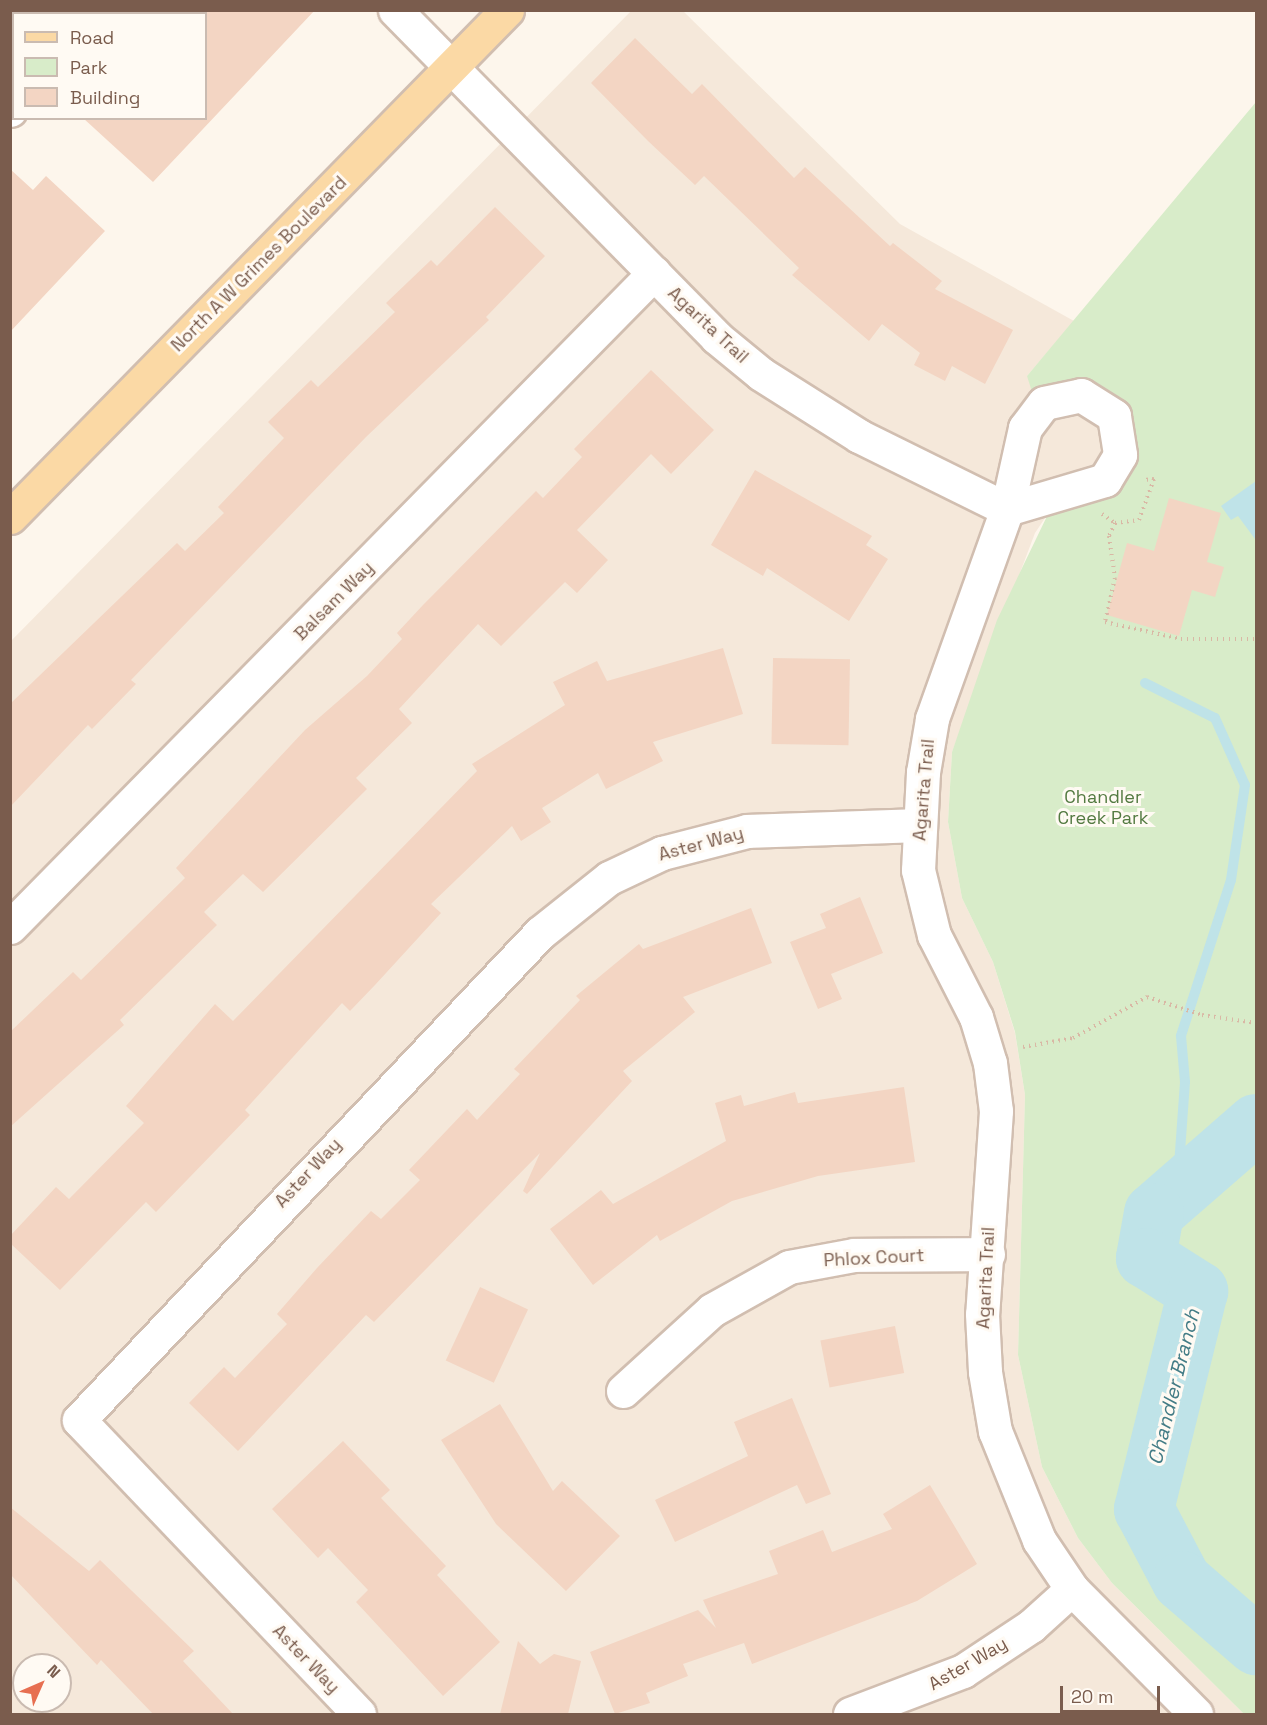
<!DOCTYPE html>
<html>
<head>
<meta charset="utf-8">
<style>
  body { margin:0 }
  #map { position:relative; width:1267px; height:1725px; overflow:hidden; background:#fdf6ec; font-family:"Space Grotesk",sans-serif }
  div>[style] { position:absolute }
  .residential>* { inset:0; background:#f5e8da }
  .green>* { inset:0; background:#d8ecc9 }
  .water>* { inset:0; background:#bfe3e8 }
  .stream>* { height:10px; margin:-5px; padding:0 5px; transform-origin:5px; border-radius:5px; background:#bfe3e8 }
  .river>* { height:60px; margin:-30px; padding:0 30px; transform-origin:30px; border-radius:30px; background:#bfe3e8 }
  .building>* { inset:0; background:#f3d5c3; transform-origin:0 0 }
  .path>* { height:4px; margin-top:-2px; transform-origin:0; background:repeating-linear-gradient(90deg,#d9b8a5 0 1.5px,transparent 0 6px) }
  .roads { filter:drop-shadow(2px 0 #d1beb0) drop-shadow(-2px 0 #d1beb0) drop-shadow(0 2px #d1beb0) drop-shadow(0 -2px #d1beb0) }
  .minor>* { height:33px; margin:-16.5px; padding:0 16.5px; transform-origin:16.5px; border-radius:16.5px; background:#fff }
  .major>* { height:33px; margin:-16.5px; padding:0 16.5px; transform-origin:16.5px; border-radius:16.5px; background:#fbd9a5 }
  span { translate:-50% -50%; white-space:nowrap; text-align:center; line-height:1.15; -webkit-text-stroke:6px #fffaf3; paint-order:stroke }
  .street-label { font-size:18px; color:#7a5c4d }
  .park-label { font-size:18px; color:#537a41 }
  .water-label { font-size:20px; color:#437c86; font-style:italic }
  .frame { position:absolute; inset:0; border:12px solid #7a5c4d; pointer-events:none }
  .legend { position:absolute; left:12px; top:12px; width:195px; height:108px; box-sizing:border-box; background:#fffaf3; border:2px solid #cabbb1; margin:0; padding:8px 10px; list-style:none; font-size:18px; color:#7a5c4d }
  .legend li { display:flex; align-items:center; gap:12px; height:30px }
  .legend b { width:30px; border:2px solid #cabbb1 }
  .north { position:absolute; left:12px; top:1653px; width:60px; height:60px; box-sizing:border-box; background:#fffaf3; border:2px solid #cabbb1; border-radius:50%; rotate:45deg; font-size:16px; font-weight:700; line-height:24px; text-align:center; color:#7a5c4d }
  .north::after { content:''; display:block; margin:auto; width:21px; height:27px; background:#e76f51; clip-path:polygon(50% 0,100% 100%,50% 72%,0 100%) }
  .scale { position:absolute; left:1060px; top:1686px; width:100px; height:27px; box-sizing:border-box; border:3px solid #7a5c4d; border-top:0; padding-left:8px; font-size:18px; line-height:21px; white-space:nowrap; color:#7a5c4d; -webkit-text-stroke:4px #fffaf3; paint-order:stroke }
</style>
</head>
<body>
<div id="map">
  <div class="residential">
    <i style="clip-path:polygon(evenodd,631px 11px,683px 11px,900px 224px,1074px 321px,1027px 376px,1131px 438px,1049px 512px,1035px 533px,952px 752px,948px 822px,962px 898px,993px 962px,1015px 1033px,1025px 1095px,1018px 1355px,1042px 1467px,1078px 1538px,1112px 1583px,1244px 1714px,1256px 1714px,11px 1714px,11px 641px,631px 11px,24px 1665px,60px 1665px,60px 1701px,24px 1701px,24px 1665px)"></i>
  </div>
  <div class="green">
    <i style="clip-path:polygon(1256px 102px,1256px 1713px,1244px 1714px,1112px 1583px,1078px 1538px,1042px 1467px,1018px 1355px,1025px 1095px,1015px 1032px,993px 962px,962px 898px,948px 822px,952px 752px,997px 620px,1049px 512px,1090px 501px,1123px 416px,1033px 395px,1027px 376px)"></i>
  </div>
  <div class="water">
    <i style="clip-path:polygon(1256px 481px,1256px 538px,1255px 539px,1238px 516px,1231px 520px,1221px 506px)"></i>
  </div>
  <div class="stream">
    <i style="left:1145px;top:683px;width:78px;rotate:26.6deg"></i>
    <i style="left:1215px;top:718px;width:73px;rotate:65.9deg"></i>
    <i style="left:1245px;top:785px;width:96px;rotate:98.4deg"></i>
    <i style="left:1231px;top:880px;width:164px;rotate:107.8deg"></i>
    <i style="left:1181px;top:1036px;width:46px;rotate:85deg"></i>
    <i style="left:1185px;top:1082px;width:111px;rotate:94.1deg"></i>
  </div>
  <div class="river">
    <i style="left:1256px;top:1124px;width:135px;rotate:138.9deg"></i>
    <i style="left:1154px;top:1213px;width:46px;rotate:100.1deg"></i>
    <i style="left:1146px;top:1258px;width:62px;rotate:32.4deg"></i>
    <i style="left:1198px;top:1291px;width:225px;rotate:103.9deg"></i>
    <i style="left:1144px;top:1509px;width:81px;rotate:62.2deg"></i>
    <i style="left:1182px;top:1581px;width:98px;rotate:40.9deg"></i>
  </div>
  <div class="building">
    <i style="clip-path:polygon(206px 10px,315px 10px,153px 182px,83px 118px,206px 118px)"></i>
    <i style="clip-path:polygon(635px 38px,692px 94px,702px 84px,794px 178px,805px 167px,890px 246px,893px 243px,942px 281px,935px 289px,1013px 330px,985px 384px,952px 366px,945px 381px,914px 365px,920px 353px,882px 324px,869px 341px,792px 275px,799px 268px,704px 176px,695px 185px,648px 141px,591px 83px)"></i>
    <i style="clip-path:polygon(10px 169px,33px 190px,46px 176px,105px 231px,10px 332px)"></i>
    <i style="clip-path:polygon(495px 207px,545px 256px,486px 317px,489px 320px,366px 437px,131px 680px,136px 684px,92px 729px,88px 725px,10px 807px,10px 704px,177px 543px,185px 551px,224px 513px,218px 507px,284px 438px,268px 422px,311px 380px,318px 387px,395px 312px,386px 303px,431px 260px,437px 266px)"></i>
    <i style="clip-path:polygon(651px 370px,714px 430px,671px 474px,651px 454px,577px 530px,608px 560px,577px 593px,565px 582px,501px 646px,478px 624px,399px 709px,412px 723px,356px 778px,367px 789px,263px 892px,243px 874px,204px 912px,217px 925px,120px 1020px,124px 1025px,10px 1127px,10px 1032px,73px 972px,81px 980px,185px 878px,176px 868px,305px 730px,367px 676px,402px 639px,397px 633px,423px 605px,536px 491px,543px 498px,582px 457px,574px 449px)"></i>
    <i style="clip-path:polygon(755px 470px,872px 536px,866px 545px,888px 559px,849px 621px,767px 568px,763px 576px,711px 545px)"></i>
    <i style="clip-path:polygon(1169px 498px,1221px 513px,1207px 562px,1224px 567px,1215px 597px,1192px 590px,1179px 636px,1107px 615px,1127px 543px,1154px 551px)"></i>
    <i style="clip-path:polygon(723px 648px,743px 714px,653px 742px,663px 761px,606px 789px,598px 773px,542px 808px,551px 822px,521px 841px,512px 826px,431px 904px,441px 913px,375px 985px,350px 1011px,342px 1003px,245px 1110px,250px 1115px,156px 1212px,146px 1202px,60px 1290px,10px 1243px,10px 1236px,56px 1187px,69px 1199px,144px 1123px,126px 1106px,215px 1004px,233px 1021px,477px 771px,472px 764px,565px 705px,553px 682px,597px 661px,607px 681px)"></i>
    <i style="left:773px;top:658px;width:77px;height:86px;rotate:1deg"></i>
    <i style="clip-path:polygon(860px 897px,883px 953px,831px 974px,842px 999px,818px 1009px,790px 942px,826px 928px,820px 914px)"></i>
    <i style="clip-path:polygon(751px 908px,772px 963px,683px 997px,695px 1012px,623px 1071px,632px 1081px,527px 1194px,523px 1191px,540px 1153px,374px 1322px,366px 1315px,238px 1451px,189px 1403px,224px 1367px,235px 1378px,287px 1324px,277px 1314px,317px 1268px,371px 1211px,381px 1219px,420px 1180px,409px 1170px,467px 1109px,477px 1120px,520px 1074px,514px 1069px,580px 1000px,576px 996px,639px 944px,643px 949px)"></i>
    <i style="clip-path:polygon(904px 1087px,915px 1162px,818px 1176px,732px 1201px,660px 1241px,657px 1235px,593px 1285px,550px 1229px,601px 1190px,613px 1204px,726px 1141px,715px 1103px,741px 1095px,744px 1106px,795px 1092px,798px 1103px)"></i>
    <i style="left:480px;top:1287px;width:53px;height:81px;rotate:25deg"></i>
    <i style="left:895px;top:1326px;width:48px;height:76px;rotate:79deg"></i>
    <i style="clip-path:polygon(792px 1398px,831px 1494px,806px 1504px,797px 1485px,675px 1542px,655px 1500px,748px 1456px,734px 1422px)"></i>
    <i style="clip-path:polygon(500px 1404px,553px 1491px,562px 1481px,620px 1536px,566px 1591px,496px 1524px,441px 1440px)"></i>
    <i style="clip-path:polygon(343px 1441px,390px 1490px,381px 1498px,446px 1566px,437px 1575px,500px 1642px,443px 1696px,356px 1602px,368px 1590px,328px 1548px,318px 1558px,272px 1509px)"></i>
    <i style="clip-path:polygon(930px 1485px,977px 1564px,917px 1601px,752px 1664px,744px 1643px,683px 1664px,688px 1676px,646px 1693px,650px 1703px,615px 1714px,590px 1652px,698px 1610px,716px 1628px,703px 1600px,778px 1574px,769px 1551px,823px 1530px,832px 1552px,892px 1529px,883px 1514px)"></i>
    <i style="clip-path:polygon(10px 1507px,89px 1571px,100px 1560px,194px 1651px,183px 1661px,233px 1714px,153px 1714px,101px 1660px,97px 1665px,10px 1574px)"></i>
    <i style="clip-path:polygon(518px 1641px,540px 1664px,554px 1654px,581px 1661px,568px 1714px,500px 1714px)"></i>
  </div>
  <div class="path">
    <i style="left:1102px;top:514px;width:16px;rotate:35deg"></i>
    <i style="left:1115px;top:523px;width:24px;rotate:-7deg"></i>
    <i style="left:1139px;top:520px;width:44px;rotate:-69.9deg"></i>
    <i style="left:1154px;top:479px;width:10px;rotate:174deg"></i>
    <i style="left:1115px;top:523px;width:14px;rotate:115deg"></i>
    <i style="left:1109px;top:536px;width:42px;rotate:81.9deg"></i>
    <i style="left:1115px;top:578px;width:45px;rotate:102.8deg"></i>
    <i style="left:1105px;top:622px;width:78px;rotate:12.6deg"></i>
    <i style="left:1181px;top:639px;width:75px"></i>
    <i style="left:1023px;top:1047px;width:51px;rotate:-10.2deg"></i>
    <i style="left:1073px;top:1038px;width:85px;rotate:-29deg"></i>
    <i style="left:1147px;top:997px;width:58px;rotate:18.1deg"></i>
    <i style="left:1202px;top:1015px;width:55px;rotate:8.4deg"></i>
  </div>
  <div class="roads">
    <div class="minor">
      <i style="left:395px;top:10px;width:458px;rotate:45.5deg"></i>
      <i style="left:716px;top:337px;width:58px;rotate:39.4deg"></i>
      <i style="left:761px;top:374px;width:116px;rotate:32.3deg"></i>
      <i style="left:859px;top:436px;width:165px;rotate:26.3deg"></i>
      <i style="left:1007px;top:509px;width:223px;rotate:109.7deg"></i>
      <i style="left:932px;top:719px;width:54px;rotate:99.6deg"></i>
      <i style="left:923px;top:772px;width:98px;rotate:92.9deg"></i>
      <i style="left:918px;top:870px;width:67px;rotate:76.2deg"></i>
      <i style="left:934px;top:935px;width:92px;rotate:62.9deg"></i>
      <i style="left:976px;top:1017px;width:48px;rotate:73.1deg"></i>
      <i style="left:990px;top:1063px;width:48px;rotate:82.9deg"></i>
      <i style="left:996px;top:1111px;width:203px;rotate:93.9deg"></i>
      <i style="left:982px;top:1314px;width:58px;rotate:87deg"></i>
      <i style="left:985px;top:1372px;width:60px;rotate:80.4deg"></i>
      <i style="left:995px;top:1431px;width:118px;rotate:68deg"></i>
      <i style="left:1039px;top:1540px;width:59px;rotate:56deg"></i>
      <i style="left:1072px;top:1589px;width:176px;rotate:45.2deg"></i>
      <i style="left:105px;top:14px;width:4px;rotate:-63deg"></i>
      <i style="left:10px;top:106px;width:4px;rotate:90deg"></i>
      <i style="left:1081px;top:395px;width:39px;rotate:32deg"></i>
      <i style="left:1114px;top:416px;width:39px;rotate:81deg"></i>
      <i style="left:1120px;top:455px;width:29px;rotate:121deg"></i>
      <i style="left:1105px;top:480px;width:102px;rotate:163.5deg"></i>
      <i style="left:1007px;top:509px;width:83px;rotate:-77.5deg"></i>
      <i style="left:1025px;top:428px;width:31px;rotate:-53deg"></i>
      <i style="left:1044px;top:403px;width:38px;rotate:-12deg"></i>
      <i style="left:10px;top:927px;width:918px;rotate:-45.44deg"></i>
      <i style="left:623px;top:1391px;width:120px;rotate:-42.3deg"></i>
      <i style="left:712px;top:1310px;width:88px;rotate:-29.2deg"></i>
      <i style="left:789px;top:1267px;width:66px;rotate:-10.5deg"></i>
      <i style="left:854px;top:1255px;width:134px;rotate:-0.4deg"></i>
      <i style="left:359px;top:1714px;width:406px;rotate:-133.6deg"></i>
      <i style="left:79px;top:1420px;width:671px;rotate:-46.57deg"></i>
      <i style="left:540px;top:933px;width:88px;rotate:-38.6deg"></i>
      <i style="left:609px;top:878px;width:59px;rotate:-25.3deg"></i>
      <i style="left:662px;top:853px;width:88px;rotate:-14.5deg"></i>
      <i style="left:747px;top:831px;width:172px;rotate:-2deg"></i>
      <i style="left:850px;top:1714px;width:121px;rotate:-20.8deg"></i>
      <i style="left:963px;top:1671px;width:82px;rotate:-33.5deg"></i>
      <i style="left:1031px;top:1626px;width:55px;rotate:-42.1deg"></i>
    </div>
    <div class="major">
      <i style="left:10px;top:517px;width:710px;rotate:-45.57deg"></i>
    </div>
  </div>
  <div class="street-label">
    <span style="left:259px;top:264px;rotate:-45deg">North A W Grimes Boulevard</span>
    <span style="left:708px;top:325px;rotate:43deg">Agarita Trail</span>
    <span style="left:334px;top:601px;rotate:-45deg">Balsam Way</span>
    <span style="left:924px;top:790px;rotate:-85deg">Agarita Trail</span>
    <span style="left:701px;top:844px;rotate:-15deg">Aster Way</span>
    <span style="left:308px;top:1173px;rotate:-47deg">Aster Way</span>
    <span style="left:874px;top:1258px;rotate:-3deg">Phlox Court</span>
    <span style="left:986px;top:1278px;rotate:-87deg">Agarita Trail</span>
    <span style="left:306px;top:1659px;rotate:46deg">Aster Way</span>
    <span style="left:968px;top:1664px;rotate:-30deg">Aster Way</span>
  </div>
  <div class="park-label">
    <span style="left:1103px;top:808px">Chandler<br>Creek Park</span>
  </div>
  <div class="water-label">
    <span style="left:1174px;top:1387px;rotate:-76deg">Chandler Branch</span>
  </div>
  <div class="frame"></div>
  <ul class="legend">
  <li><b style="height:8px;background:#fbd9a5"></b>Road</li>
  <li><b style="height:16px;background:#d8ecc9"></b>Park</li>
  <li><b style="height:16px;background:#f3d5c3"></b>Building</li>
  </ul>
  <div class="north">N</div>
  <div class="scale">20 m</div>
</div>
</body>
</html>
